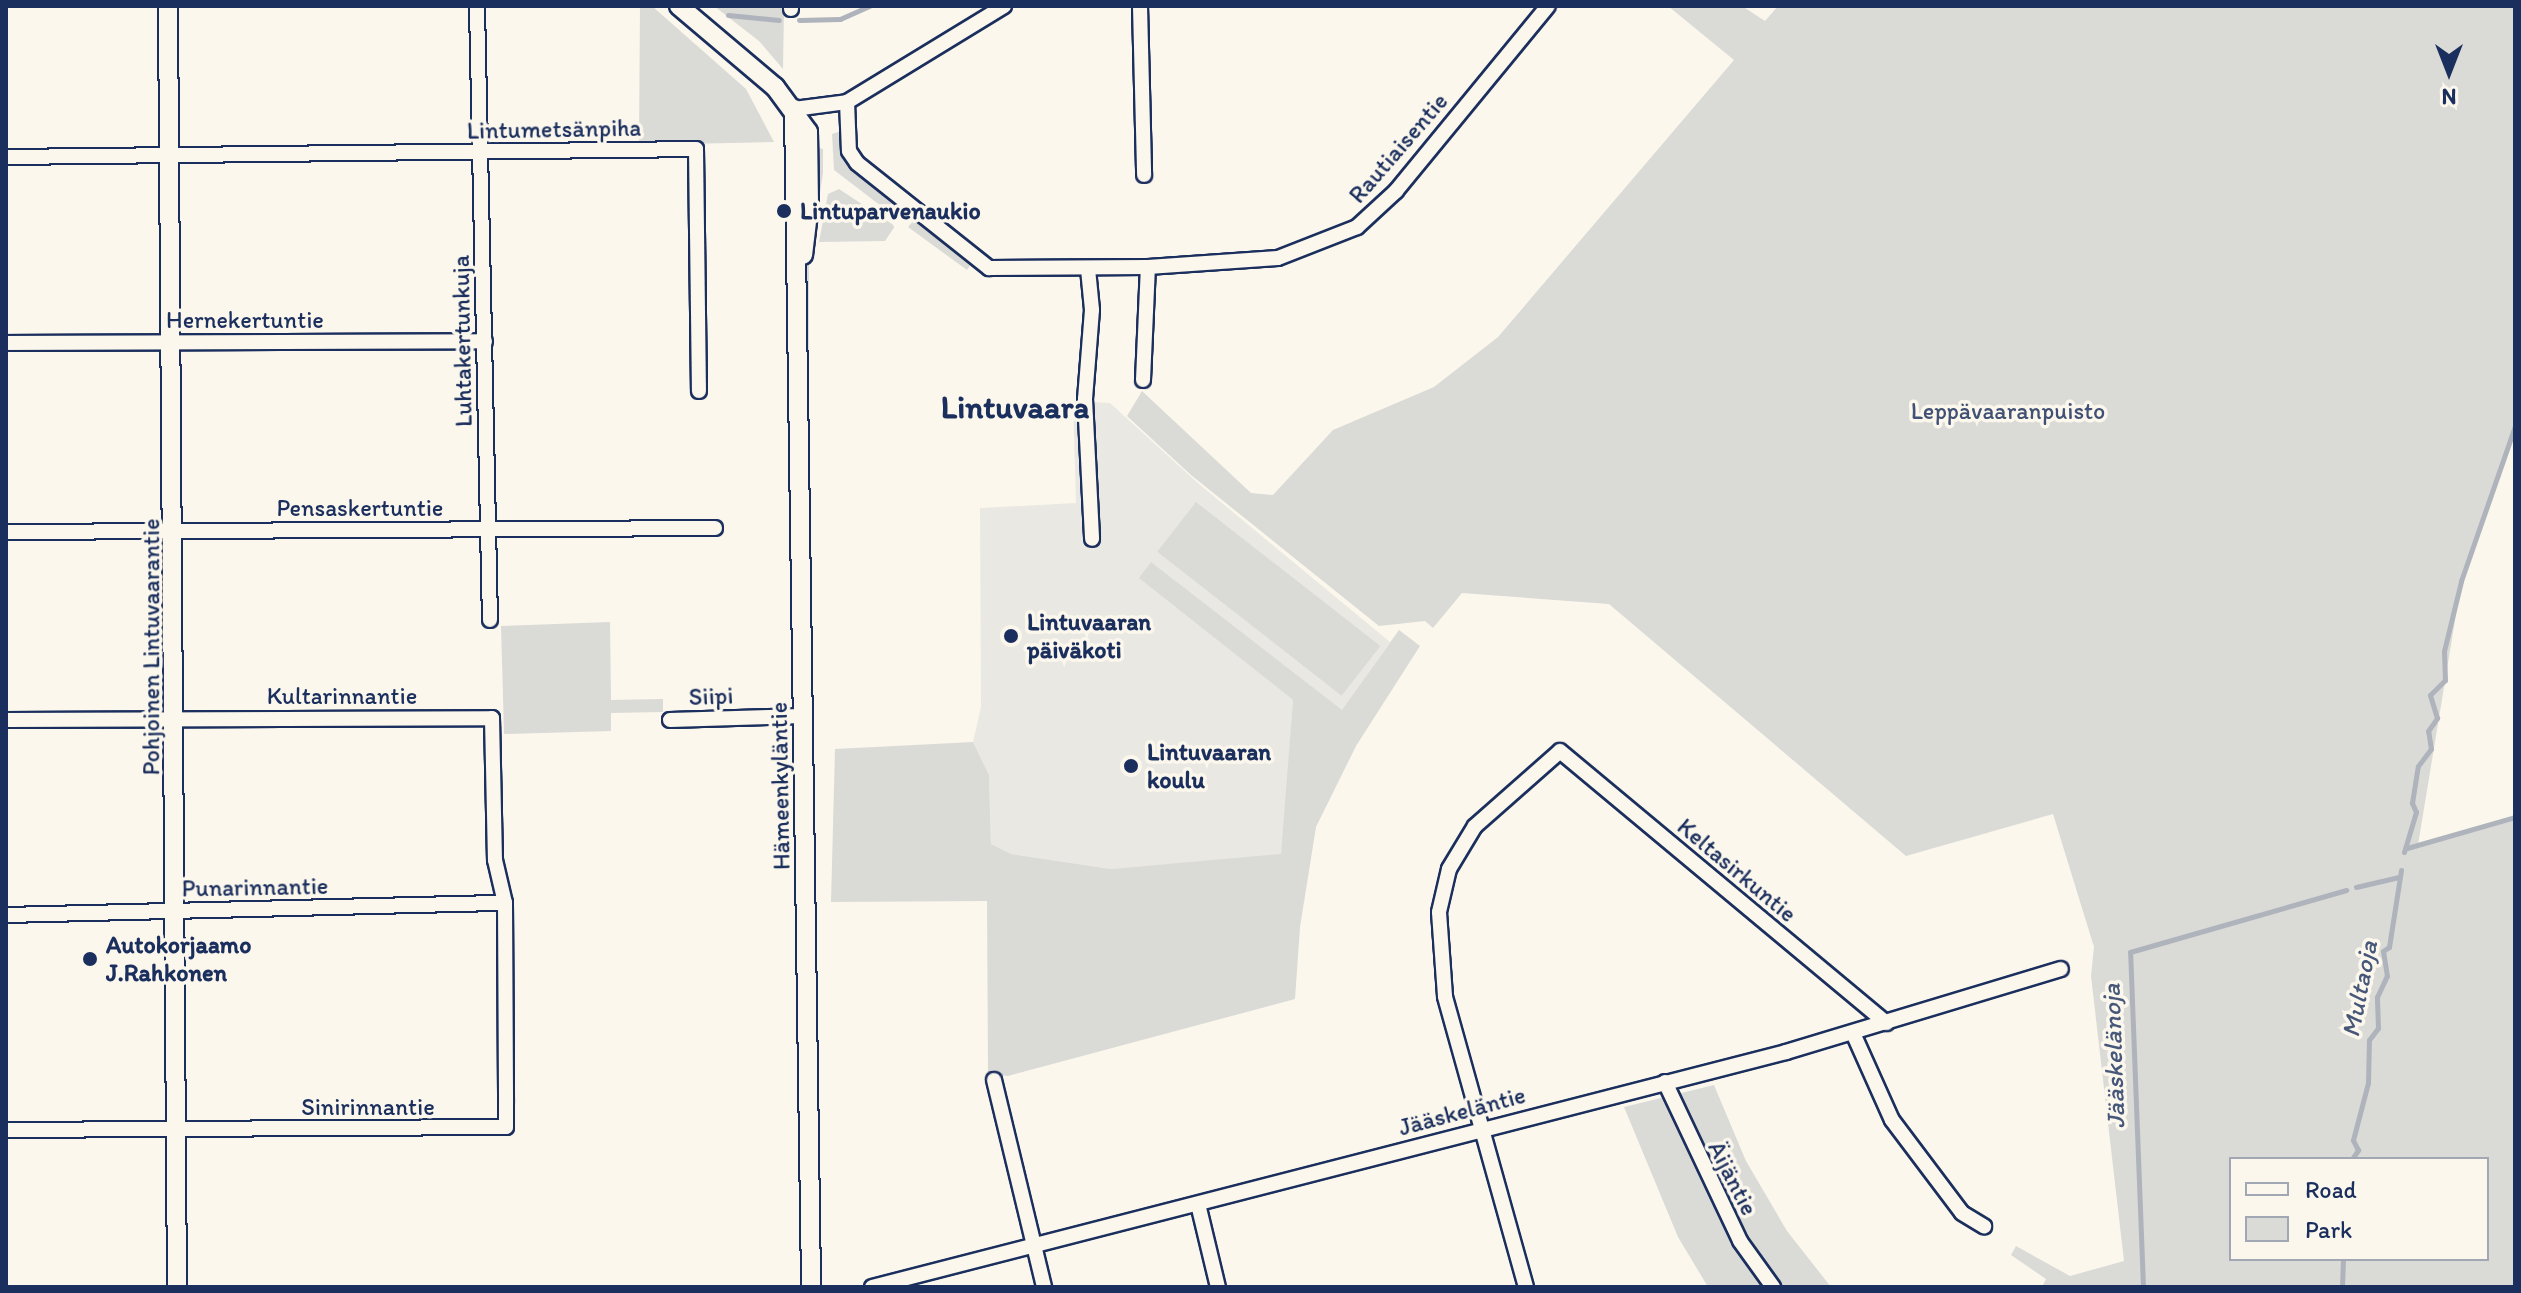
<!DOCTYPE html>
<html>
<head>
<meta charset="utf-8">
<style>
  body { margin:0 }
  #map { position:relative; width:2521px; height:1293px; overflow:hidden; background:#fbf7ec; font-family:Itim,sans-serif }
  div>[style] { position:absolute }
  .built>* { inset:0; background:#eae8e2 }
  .green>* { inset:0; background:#dadad7; transform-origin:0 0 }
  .stream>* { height:5px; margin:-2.5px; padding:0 2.5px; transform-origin:2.5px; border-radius:2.5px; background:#afb3bb }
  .roads { filter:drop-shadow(2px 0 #1b2f5e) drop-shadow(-2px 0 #1b2f5e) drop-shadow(0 2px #1b2f5e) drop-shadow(0 -2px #1b2f5e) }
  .minor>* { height:14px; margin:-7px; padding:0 7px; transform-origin:7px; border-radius:7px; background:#fbf7ec }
  .tertiary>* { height:18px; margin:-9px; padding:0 9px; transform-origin:9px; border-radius:9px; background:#fbf7ec }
  .dots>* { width:22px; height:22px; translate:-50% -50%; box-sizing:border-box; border:4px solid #fbf7ec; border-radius:50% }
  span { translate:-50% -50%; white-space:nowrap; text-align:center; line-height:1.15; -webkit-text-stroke:7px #fbf7ec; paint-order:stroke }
  .street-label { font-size:24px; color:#1b2f5e }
  .poi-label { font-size:24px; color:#1b2f5e; font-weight:700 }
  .left { translate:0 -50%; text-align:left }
  .park-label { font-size:24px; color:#415176 }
  .water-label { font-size:26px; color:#47577a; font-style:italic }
  .district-label { font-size:32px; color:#1b2f5e; font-weight:700 }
  .frame { position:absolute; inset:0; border:8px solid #1b2f5e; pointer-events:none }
  .legend { position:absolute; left:2229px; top:1157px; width:260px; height:104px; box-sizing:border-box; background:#fbf7ec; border:2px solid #a1a7b3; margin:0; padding:10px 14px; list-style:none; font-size:24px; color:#1b2f5e }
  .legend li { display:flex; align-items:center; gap:16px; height:40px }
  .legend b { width:40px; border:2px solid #a1a7b3 }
  .north { position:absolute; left:2409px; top:32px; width:80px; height:80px; -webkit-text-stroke:6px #fbf7ec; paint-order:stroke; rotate:180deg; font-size:22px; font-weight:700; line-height:32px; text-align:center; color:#1b2f5e }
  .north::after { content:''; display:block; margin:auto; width:28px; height:36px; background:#1b2f5e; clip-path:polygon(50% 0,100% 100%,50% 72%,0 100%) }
</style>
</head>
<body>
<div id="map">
  <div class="built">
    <i style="clip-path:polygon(1073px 401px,1110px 403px,1199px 484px,1390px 642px,1342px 711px,1152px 563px,1140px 578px,1293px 700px,1282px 855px,1111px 869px,1011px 854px,991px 844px,989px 775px,973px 742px,981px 707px,980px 508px,1076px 503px)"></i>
  </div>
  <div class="green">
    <i style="clip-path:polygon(640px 6px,652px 6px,746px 89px,774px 142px,639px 145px)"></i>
    <i style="clip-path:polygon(714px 6px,784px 6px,783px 69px,759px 41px)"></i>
    <i style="clip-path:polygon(evenodd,1668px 6px,1742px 6px,1765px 21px,1778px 6px,2515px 6px,2515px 428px,2463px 572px,2418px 845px,2515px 817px,2515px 1287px,2042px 1287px,2046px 1279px,2011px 1255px,2016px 1246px,2070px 1276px,2124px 1261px,2091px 976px,2094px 947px,2053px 814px,1906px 856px,1609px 604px,1462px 593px,1433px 628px,1425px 621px,1379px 626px,1191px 475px,1127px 416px,1142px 391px,1251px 493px,1273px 495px,1333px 430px,1434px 387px,1498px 337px,1734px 60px,1668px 6px,2231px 1159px,2487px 1159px,2487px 1259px,2231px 1259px,2231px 1159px)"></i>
    <i style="clip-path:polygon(841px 131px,847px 161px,903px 212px,898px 219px,834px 170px,832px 134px)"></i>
    <i style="clip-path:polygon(814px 147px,823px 149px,823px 173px,809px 266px,809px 352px,803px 355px,802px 289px)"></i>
    <i style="clip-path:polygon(839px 189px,895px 226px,885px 241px,819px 242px,828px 194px)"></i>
    <i style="clip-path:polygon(914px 220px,970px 266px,967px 270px,908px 227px)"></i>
    <i style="left:1196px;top:502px;width:234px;height:63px;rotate:38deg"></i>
    <i style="clip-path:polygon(1151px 562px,1342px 710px,1399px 630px,1420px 646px,1356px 746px,1316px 827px,1300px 927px,1295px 999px,1008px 1076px,988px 1074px,987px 901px,831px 902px,835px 749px,973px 742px,989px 775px,991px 844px,1011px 854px,1111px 869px,1281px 854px,1293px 700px,1139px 578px)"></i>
    <i style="clip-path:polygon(610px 622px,611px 700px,663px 699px,663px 712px,611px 713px,611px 731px,504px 734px,501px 626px)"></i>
    <i style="clip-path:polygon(1714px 1085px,1746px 1161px,1787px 1231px,1831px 1287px,1708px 1287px,1678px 1237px,1624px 1107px)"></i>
  </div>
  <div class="stream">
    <i style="left:728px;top:15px;width:51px;rotate:5.6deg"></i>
    <i style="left:799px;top:20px;width:41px;rotate:-1.4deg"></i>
    <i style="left:840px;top:19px;width:32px;rotate:-24deg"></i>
    <i style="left:2407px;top:848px;width:112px;rotate:-16deg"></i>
    <i style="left:2404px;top:852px;width:42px;rotate:-73.3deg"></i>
    <i style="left:2416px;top:812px;width:10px;rotate:-114deg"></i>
    <i style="left:2412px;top:803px;width:37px;rotate:-81deg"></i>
    <i style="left:2418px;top:766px;width:21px;rotate:-53deg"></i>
    <i style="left:2431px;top:749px;width:18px;rotate:-99deg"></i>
    <i style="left:2428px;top:731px;width:16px;rotate:-55deg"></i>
    <i style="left:2437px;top:718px;width:24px;rotate:-107deg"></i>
    <i style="left:2430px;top:695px;width:21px;rotate:-45deg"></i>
    <i style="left:2445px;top:680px;width:29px;rotate:-92deg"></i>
    <i style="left:2444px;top:651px;width:72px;rotate:-76.3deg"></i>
    <i style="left:2461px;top:581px;width:164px;rotate:-70.8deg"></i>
    <i style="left:2356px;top:887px;width:44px;rotate:-13.1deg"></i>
    <i style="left:2352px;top:1159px;width:11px;rotate:-56deg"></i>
    <i style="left:2358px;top:1150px;width:11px;rotate:-117deg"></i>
    <i style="left:2353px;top:1140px;width:59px;rotate:-75.3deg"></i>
    <i style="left:2368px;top:1083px;width:43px;rotate:-88.7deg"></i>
    <i style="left:2369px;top:1040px;width:15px;rotate:-53deg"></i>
    <i style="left:2378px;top:1028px;width:31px;rotate:-92deg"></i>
    <i style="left:2377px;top:997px;width:23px;rotate:-65deg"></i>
    <i style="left:2387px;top:976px;width:25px;rotate:-99deg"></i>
    <i style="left:2383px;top:951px;width:7px;rotate:-34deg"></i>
    <i style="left:2389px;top:947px;width:78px;rotate:-81.1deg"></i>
    <i style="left:2143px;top:1287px;width:335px;rotate:-92.2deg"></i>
    <i style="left:2130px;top:952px;width:225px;rotate:-16deg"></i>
    <i style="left:2342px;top:1287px;width:28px;rotate:-88deg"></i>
  </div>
  <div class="roads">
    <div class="minor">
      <i style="left:477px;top:6px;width:614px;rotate:88.79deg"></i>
      <i style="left:791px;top:6px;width:3px;rotate:90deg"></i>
      <i style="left:1140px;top:6px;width:169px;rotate:88.6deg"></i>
      <i style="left:847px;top:102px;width:49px;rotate:87.7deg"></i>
      <i style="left:849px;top:151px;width:14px;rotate:56deg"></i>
      <i style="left:857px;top:163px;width:169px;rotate:38.5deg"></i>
      <i style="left:989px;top:268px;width:159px;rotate:-0.4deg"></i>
      <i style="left:1148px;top:267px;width:130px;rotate:-4deg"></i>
      <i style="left:1278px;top:258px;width:85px;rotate:-21.4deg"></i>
      <i style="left:1357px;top:227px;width:53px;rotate:-42.7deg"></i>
      <i style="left:1396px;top:191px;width:239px;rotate:-50.6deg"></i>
      <i style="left:794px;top:109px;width:53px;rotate:-7.5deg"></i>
      <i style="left:847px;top:102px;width:184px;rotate:-31.4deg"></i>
      <i style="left:6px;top:157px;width:690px;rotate:-0.66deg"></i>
      <i style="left:696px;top:149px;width:242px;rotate:89.3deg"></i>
      <i style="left:1088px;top:269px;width:41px;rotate:84.4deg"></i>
      <i style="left:1092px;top:310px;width:89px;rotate:94.5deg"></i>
      <i style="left:1085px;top:399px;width:140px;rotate:87.1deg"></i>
      <i style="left:6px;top:343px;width:479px;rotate:-0.2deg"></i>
      <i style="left:1143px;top:380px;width:113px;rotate:-87.5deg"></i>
      <i style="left:6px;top:532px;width:709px;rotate:-0.32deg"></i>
      <i style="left:6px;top:720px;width:486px;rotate:-0.2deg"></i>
      <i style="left:492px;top:718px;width:142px;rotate:88.8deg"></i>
      <i style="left:495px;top:860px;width:44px;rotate:76.9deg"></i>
      <i style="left:505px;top:903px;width:200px;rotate:89.7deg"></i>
      <i style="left:506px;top:1103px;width:24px;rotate:90deg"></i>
      <i style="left:506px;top:1127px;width:500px;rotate:179.66deg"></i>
      <i style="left:670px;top:720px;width:132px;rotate:-1.7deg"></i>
      <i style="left:6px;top:915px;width:499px;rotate:-1.4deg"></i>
      <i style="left:1853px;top:1033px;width:95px;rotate:65.9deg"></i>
      <i style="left:1892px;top:1120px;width:116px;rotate:53deg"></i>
      <i style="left:1962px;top:1213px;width:26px;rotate:31deg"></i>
      <i style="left:994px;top:1080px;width:213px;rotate:76.4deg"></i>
      <i style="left:1665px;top:1082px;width:176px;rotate:64.7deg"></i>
      <i style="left:1740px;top:1241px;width:57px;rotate:54.3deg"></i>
      <i style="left:1198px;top:1204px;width:85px;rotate:76.5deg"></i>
      <i style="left:872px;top:1287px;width:944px;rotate:-14.42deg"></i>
      <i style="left:1786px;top:1052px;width:287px;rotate:-16.8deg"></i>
      <i style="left:1526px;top:1287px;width:302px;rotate:-105.6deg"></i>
      <i style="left:1445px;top:996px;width:84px;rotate:-94.1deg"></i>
      <i style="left:1439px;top:912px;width:44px;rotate:-76.9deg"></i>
      <i style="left:1449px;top:869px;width:50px;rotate:-58.8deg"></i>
      <i style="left:1475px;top:826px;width:113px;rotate:-41.4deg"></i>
      <i style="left:1560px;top:751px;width:425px;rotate:39.8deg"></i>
    </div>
    <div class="tertiary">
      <i style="left:168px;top:6px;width:1281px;rotate:89.6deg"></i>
      <i style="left:679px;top:6px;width:126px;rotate:40.2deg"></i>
      <i style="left:775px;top:87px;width:56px;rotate:53.7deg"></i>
      <i style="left:808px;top:132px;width:73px;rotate:89.2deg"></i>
      <i style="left:809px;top:205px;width:50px;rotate:96.8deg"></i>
      <i style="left:794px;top:109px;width:1178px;rotate:89.17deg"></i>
    </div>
  </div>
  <div class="dots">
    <i style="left:784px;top:211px;background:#1b2f5e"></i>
    <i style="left:1011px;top:636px;background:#1b2f5e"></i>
    <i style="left:1131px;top:766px;background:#1b2f5e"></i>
    <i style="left:90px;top:959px;background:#1b2f5e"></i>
  </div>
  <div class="street-label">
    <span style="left:554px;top:129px;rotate:-1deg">Lintumetsänpiha</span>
    <span style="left:1398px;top:148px;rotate:-49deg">Rautiaisentie</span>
    <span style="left:245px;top:320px">Hernekertuntie</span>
    <span style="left:462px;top:341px;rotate:-91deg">Luhtakertunkuja</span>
    <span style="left:360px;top:508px">Pensaskertuntie</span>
    <span style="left:151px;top:647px;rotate:-90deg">Pohjoinen Lintuvaarantie</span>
    <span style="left:342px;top:696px">Kultarinnantie</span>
    <span style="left:711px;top:696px;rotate:-2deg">Siipi</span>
    <span style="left:780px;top:786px;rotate:-91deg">Hämeenkyläntie</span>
    <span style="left:1737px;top:870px;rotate:40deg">Keltasirkuntie</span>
    <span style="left:255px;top:887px;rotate:-1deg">Punarinnantie</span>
    <span style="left:368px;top:1107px">Sinirinnantie</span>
    <span style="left:1462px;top:1111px;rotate:-15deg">Jääskeläntie</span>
    <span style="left:1733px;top:1178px;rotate:63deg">Äijäntie</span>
  </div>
  <div class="poi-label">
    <span class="left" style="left:800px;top:211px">Lintuparvenaukio</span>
    <span class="left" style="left:1027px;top:636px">Lintuvaaran<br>päiväkoti</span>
    <span class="left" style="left:1147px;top:766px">Lintuvaaran<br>koulu</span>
    <span class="left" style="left:106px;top:959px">Autokorjaamo<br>J.Rahkonen</span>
  </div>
  <div class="park-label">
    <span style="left:2008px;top:411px">Leppävaaranpuisto</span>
  </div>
  <div class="water-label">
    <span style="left:2360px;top:989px;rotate:-79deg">Multaoja</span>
    <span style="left:2114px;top:1056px;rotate:-92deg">Jääskelänoja</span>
  </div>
  <div class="district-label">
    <span style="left:1015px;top:407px">Lintuvaara</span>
  </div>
  <div class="frame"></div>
  <ul class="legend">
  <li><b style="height:10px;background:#fbf7ec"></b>Road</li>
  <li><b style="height:22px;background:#dadad7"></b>Park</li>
  </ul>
  <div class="north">N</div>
</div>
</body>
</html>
